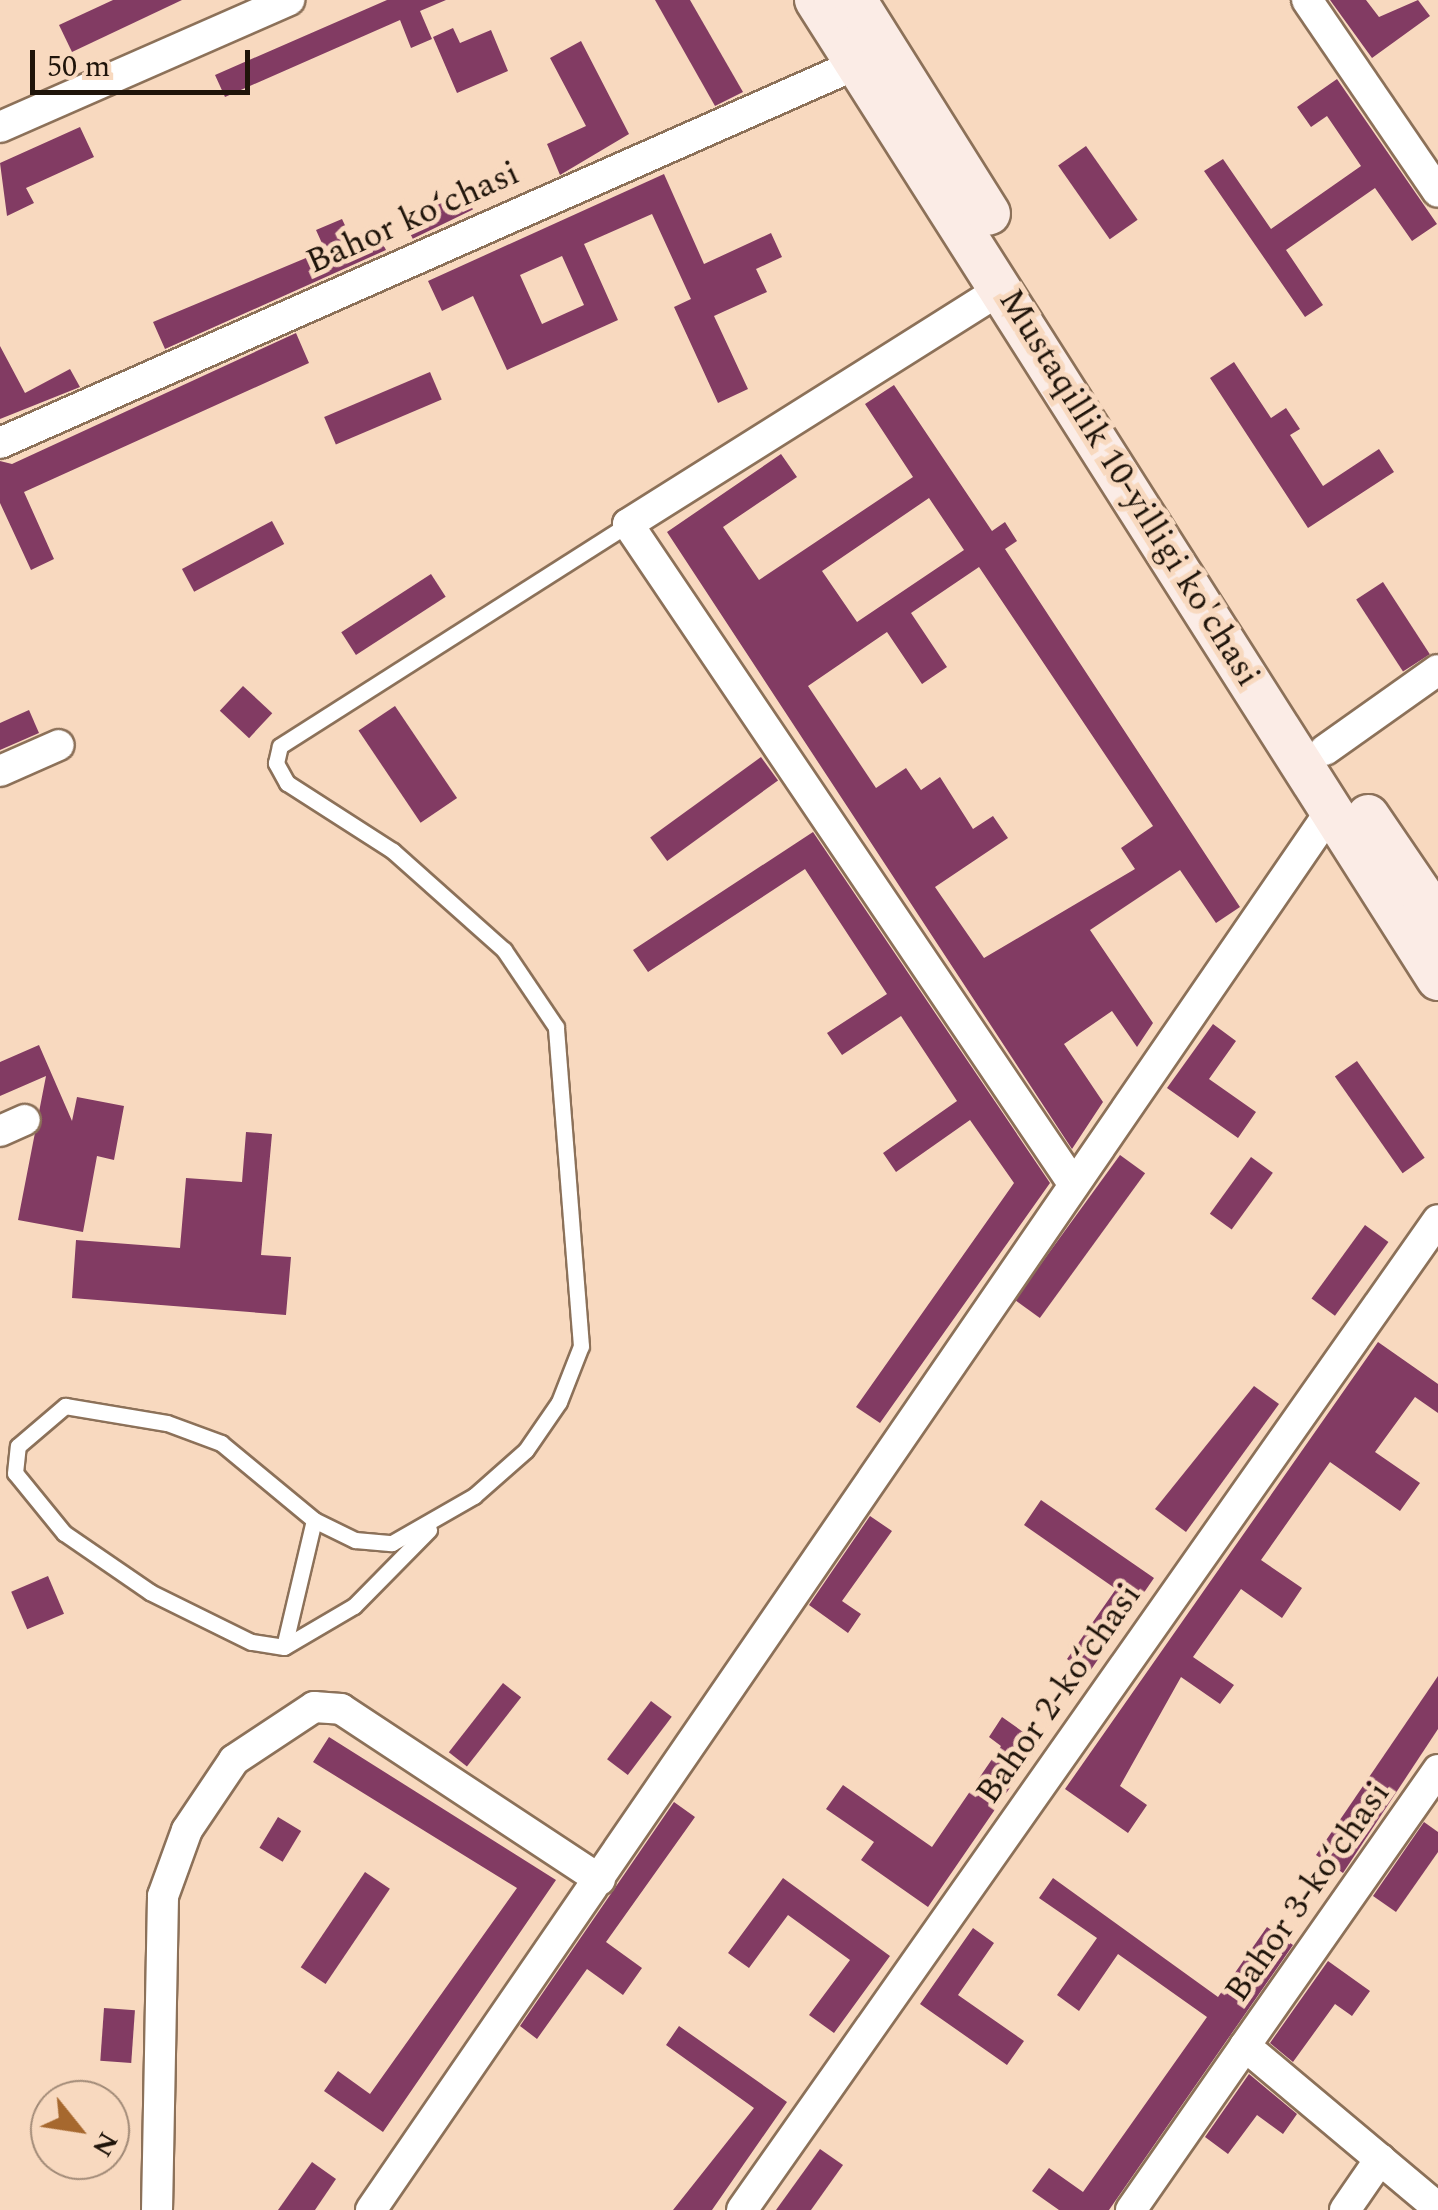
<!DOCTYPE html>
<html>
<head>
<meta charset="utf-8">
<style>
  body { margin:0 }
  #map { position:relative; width:1438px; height:2210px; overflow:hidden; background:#f8d9bf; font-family:Spectral,serif }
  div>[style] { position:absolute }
  .building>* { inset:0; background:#823b63; transform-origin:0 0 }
  .roads { filter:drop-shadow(2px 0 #8c7159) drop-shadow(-2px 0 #8c7159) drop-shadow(0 2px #8c7159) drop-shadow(0 -2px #8c7159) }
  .service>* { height:15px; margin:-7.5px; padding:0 7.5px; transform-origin:7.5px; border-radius:7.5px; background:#fff }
  .minor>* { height:30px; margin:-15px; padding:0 15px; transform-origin:15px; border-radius:15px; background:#fff }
  .secondary>* { height:42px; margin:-21px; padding:0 21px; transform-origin:21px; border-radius:21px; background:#fbece6 }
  span { translate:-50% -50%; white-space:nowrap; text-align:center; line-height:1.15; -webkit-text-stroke:10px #f8d9bf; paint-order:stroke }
  .street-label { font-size:35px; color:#1f140a }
  .north { position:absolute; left:30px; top:2080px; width:100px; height:100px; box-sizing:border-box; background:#f8d9bf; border:2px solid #a18a77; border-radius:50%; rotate:120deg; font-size:28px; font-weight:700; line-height:40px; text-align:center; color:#1f140a }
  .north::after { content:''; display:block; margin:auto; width:35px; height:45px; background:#a6682e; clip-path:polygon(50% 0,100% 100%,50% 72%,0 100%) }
  .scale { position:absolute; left:30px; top:50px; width:220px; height:45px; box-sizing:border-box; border:5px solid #1f140a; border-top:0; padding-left:12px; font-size:30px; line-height:35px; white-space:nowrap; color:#1f140a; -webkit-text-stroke:8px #f8d9bf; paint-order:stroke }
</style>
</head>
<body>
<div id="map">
  <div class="building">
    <i style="clip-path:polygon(113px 0,182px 0,72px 52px,59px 25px)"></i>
    <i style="clip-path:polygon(387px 0,446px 0,420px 11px,432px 39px,411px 48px,400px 20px,225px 97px,215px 75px)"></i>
    <i style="clip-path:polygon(655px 0,690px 0,743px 92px,715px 106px)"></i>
    <i style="clip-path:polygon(1330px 0,1366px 0,1379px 17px,1418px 0,1430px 16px,1372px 58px)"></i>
    <i style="clip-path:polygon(453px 28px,460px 43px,491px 30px,508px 71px,457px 93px,433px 37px)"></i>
    <i style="clip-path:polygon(581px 41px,629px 134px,560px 175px,547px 144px,586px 126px,550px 58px)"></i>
    <i style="clip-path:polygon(1337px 79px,1437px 224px,1412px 241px,1375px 188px,1286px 250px,1323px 305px,1305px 317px,1204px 171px,1223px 159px,1271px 229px,1361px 166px,1327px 116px,1311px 127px,1297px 107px)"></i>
    <i style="clip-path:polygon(80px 127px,94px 157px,26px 188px,34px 203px,7px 216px,0 163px)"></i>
    <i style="left:1086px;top:146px;width:90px;height:34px;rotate:55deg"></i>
    <i style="clip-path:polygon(evenodd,664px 174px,704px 264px,771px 233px,782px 257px,756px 269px,767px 292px,714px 316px,748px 389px,718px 403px,674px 307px,691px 299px,652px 214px,584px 244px,618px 320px,507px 370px,473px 296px,442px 311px,428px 281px,664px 174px,562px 256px,584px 305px,542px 324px,520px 275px,562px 256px)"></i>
    <i style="left:462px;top:187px;width:25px;height:67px;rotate:64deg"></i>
    <i style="clip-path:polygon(342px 219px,351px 238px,374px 227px,386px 250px,165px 349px,153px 322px,325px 250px,316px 230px)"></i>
    <i style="clip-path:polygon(296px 333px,309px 363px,24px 492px,54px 559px,31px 570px,0 503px,0 461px,12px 464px)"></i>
    <i style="clip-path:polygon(0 346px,25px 393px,70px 369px,80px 387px,0 419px)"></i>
    <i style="clip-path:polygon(1234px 362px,1271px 418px,1286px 408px,1300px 429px,1290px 435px,1323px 486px,1379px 449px,1394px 472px,1308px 528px,1210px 378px)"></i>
    <i style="left:430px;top:372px;width:30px;height:115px;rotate:67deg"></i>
    <i style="clip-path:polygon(evenodd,894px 385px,992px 531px,1005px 522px,1017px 541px,1005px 549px,1240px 907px,1216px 923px,1180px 870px,1090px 930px,1153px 1023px,1137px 1047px,1112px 1011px,1064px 1044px,1103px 1102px,1072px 1149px,667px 532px,781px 454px,797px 477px,723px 527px,759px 580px,913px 477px,865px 404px,894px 385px,929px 498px,964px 550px,857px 622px,822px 571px,929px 498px,894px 385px,979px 567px,1153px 826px,1121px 848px,1135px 869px,984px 958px,935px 887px,1008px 838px,993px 816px,973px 829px,940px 777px,921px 790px,906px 768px,876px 788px,808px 686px,887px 632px,922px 684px,947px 667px,911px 613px,979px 567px)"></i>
    <i style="left:272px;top:521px;width:26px;height:102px;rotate:62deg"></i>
    <i style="left:431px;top:574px;width:27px;height:107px;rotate:57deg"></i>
    <i style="left:1383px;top:582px;width:86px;height:32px;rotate:57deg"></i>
    <i style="left:243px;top:686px;width:40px;height:34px;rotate:43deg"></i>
    <i style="left:395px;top:706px;width:111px;height:44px;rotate:56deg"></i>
    <i style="clip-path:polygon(29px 710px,39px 733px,0 750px,0 723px)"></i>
    <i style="left:761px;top:757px;width:29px;height:137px;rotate:54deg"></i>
    <i style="clip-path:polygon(813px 832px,1050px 1183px,880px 1423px,856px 1407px,1014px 1183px,970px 1120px,896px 1172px,883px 1153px,957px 1101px,901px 1016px,842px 1055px,827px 1033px,887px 994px,805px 869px,648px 972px,633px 950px)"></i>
    <i style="clip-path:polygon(1213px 1024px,1236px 1041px,1209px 1079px,1256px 1112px,1238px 1138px,1167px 1088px)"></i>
    <i style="clip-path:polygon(39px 1045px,72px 1121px,77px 1097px,124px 1106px,114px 1160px,97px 1156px,83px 1232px,18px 1220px,46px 1076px,0 1096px,0 1062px)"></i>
    <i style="left:1357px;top:1061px;width:118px;height:27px;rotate:55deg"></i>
    <i style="clip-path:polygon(246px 1132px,272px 1134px,261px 1255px,291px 1257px,286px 1315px,72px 1298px,76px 1240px,180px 1248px,186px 1178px,242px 1182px)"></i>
    <i style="left:1120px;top:1155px;width:31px;height:179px;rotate:36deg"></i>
    <i style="left:1251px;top:1157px;width:27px;height:70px;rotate:36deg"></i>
    <i style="left:1365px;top:1225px;width:29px;height:91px;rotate:36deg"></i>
    <i style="clip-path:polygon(1378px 1342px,1438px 1384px,1438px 1413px,1415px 1397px,1375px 1452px,1420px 1483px,1400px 1511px,1330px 1462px,1261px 1560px,1302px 1588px,1282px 1618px,1241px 1589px,1193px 1657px,1234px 1685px,1220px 1704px,1181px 1677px,1120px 1786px,1147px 1805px,1128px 1833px,1065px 1789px)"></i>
    <i style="clip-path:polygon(1254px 1386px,1279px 1404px,1186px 1532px,1155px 1509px)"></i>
    <i style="clip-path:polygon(1041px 1500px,1154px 1578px,1088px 1674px,1067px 1659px,1116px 1589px,1024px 1525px)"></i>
    <i style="clip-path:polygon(870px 1516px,892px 1531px,842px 1601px,861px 1614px,848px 1633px,809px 1605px)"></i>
    <i style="left:48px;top:1576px;width:41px;height:40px;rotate:67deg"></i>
    <i style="clip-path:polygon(1438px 1676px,1438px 1729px,1343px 1873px,1316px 1855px)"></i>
    <i style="left:503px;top:1683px;width:23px;height:88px;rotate:38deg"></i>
    <i style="left:651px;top:1701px;width:26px;height:73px;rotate:37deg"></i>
    <i style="clip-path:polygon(1002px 1717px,1040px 1744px,928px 1907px,861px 1860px,874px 1842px,826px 1809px,843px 1785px,932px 1847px,1001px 1746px,989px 1737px)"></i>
    <i style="clip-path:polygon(329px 1737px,556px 1880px,383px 2132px,324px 2091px,338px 2071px,370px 2094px,517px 1888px,313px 1762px)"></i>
    <i style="clip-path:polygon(674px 1802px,695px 1817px,606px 1942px,642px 1968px,623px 1995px,587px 1969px,537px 2039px,520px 2026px)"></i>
    <i style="left:278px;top:1817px;width:27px;height:36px;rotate:31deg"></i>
    <i style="clip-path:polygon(1424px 1822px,1438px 1832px,1438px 1852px,1396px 1912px,1373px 1896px)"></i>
    <i style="left:365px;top:1872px;width:30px;height:115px;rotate:34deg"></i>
    <i style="clip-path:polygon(783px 1878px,890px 1956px,834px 2033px,809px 2015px,850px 1960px,788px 1915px,749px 1968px,728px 1953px)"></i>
    <i style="clip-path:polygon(1053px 1878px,1218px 1997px,1267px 1927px,1293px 1945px,1109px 2210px,1059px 2210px,1032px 2191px,1049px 2168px,1083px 2192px,1207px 2017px,1118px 1954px,1079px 2011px,1057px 1995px,1097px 1938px,1039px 1898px)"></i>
    <i style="clip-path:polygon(973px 1928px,994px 1943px,958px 1995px,1024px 2041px,1007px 2065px,920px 2004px)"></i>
    <i style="clip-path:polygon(1328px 1961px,1370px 1991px,1352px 2016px,1335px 2004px,1293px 2062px,1270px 2043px)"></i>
    <i style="left:104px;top:2008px;width:31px;height:53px;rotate:4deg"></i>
    <i style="clip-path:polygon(679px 2026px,787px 2102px,712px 2210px,673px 2210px,754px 2108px,666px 2045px)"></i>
    <i style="clip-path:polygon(1249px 2074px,1297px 2114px,1283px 2134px,1257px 2115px,1228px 2154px,1205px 2137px)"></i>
    <i style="clip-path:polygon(820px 2149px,843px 2165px,811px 2210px,776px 2210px)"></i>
    <i style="clip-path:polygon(312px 2162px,336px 2179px,315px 2210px,278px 2210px)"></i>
  </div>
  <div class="roads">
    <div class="service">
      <i style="left:314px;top:1520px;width:130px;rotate:103.3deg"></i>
      <i style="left:284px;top:1647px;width:81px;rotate:-30.4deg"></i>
      <i style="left:354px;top:1606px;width:107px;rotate:-45.4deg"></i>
      <i style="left:284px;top:1647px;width:33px;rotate:-171deg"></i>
      <i style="left:251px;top:1642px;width:113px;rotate:-153.7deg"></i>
      <i style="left:150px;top:1592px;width:104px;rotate:-145.5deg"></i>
      <i style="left:64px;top:1533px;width:77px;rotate:-129.2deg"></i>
      <i style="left:15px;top:1473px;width:27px;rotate:-84deg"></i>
      <i style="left:18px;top:1446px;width:62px;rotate:-40.4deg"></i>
      <i style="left:65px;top:1406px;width:103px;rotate:9.5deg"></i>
      <i style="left:167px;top:1423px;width:58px;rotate:20.3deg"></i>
      <i style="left:221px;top:1443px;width:121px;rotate:39.6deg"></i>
      <i style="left:314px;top:1520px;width:46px;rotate:26deg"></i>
      <i style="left:355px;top:1540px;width:37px;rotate:5deg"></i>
      <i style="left:392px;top:1543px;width:95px;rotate:-29.8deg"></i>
      <i style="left:474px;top:1496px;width:69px;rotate:-41.5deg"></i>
      <i style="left:526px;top:1450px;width:58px;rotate:-55.5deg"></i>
      <i style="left:559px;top:1402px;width:60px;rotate:-68.6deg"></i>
      <i style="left:581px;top:1346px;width:320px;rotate:-94.5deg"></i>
      <i style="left:556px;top:1027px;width:93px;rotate:-124deg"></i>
      <i style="left:504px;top:950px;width:149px;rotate:-138.3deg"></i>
      <i style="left:393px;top:851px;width:126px;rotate:-147.3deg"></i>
      <i style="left:287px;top:783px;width:23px;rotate:-119deg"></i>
      <i style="left:276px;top:763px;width:17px;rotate:-77deg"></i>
      <i style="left:280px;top:746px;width:413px;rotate:-32.5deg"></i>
    </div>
    <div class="minor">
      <i style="left:1307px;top:0;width:232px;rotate:55.7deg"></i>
      <i style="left:0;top:127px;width:316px;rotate:-23.7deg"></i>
      <i style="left:1003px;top:288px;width:443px;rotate:147.8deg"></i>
      <i style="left:628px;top:524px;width:797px;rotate:55.99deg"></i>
      <i style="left:0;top:443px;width:937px;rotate:-23.86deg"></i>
      <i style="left:1325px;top:750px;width:138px;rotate:-35.3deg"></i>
      <i style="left:0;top:771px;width:64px;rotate:-23.8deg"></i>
      <i style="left:0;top:1131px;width:27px;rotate:-24deg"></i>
      <i style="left:1438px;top:1770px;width:337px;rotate:125deg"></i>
      <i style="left:1245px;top:2046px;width:252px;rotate:40deg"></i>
      <i style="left:157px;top:2210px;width:314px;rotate:-88.9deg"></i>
      <i style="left:163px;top:1896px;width:70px;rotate:-70deg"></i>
      <i style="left:187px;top:1830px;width:84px;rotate:-56.1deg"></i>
      <i style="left:234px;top:1760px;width:96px;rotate:-33.5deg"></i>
      <i style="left:314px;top:1707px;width:27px;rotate:4deg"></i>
      <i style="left:341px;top:1709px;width:310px;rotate:33.4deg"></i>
      <i style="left:371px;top:2210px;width:1699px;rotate:-55.55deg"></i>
      <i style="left:742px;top:2210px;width:1210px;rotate:-54.89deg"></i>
      <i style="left:1131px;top:2210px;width:200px;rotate:-55.2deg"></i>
      <i style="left:1345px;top:2210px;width:62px;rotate:-55.5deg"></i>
    </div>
    <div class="secondary">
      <i style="left:816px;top:0;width:1160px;rotate:57.57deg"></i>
      <i style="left:855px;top:0;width:252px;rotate:57.9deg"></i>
      <i style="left:1368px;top:816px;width:125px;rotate:55.8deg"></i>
    </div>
  </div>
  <div class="street-label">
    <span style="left:413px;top:218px;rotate:-24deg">Bahor koʻchasi</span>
    <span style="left:1129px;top:488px;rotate:58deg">Mustaqillik 10-yilligi ko'chasi</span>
    <span style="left:1059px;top:1694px;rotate:-55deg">Bahor 2-koʻchasi</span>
    <span style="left:1308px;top:1892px;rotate:-55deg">Bahor 3-koʻchasi</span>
  </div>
  <div class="north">N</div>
  <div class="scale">50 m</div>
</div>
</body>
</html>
